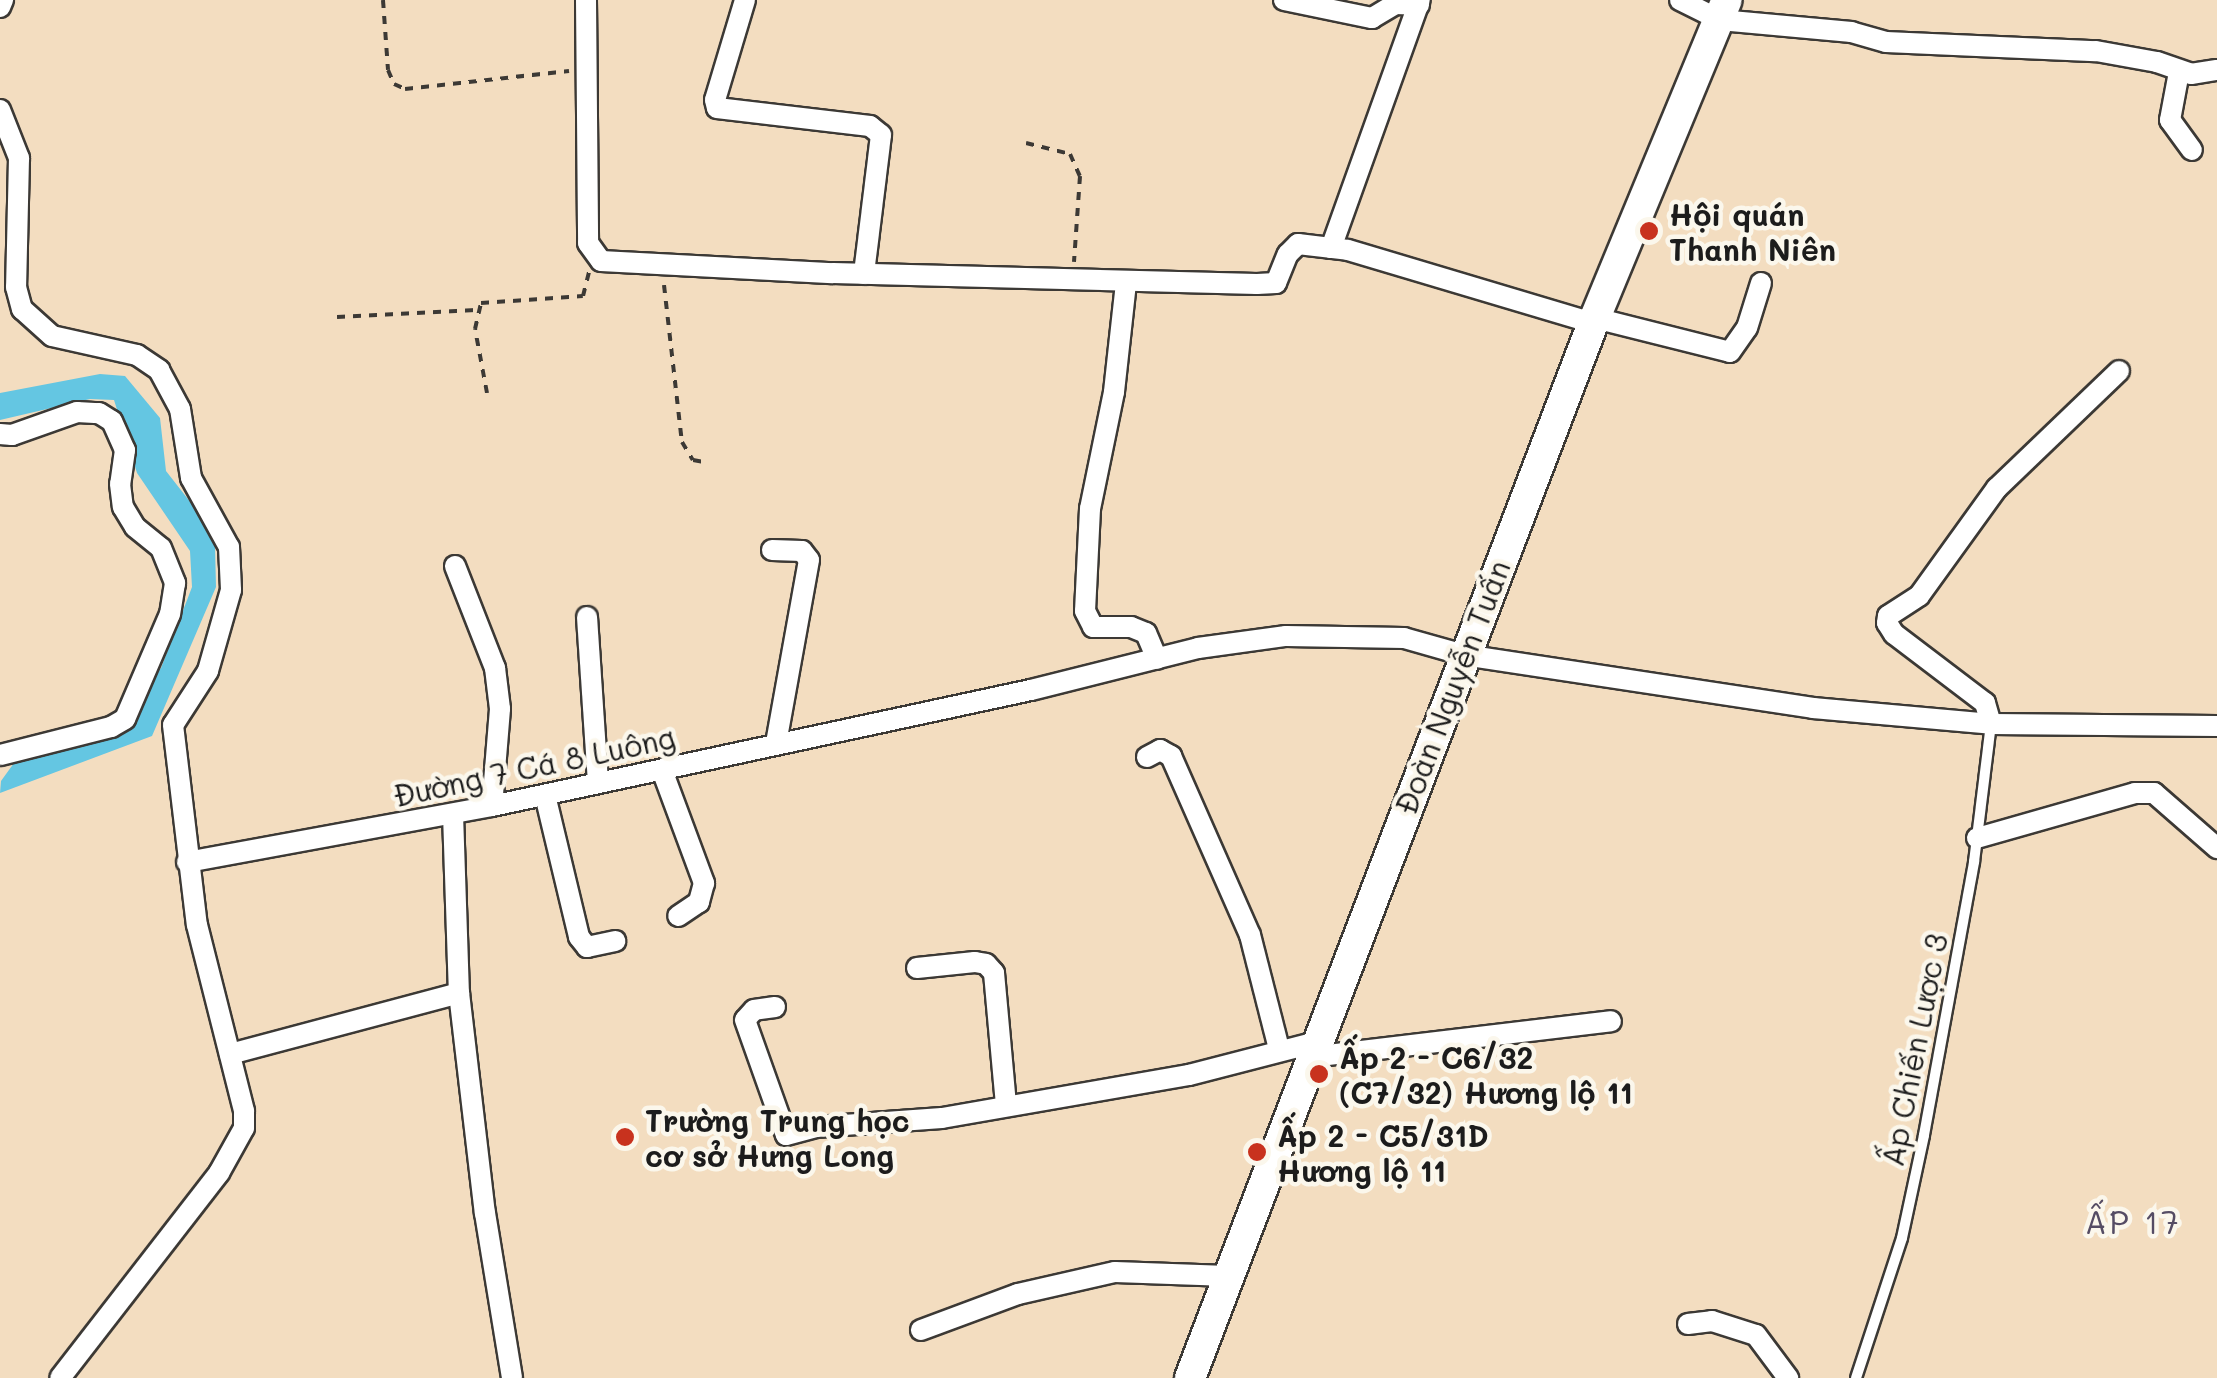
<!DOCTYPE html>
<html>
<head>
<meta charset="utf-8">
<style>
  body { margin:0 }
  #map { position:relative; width:2217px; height:1378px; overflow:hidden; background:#f3ddc0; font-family:Mali,sans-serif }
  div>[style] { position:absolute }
  .water>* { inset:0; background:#64c6e2 }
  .path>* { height:4px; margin-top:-2px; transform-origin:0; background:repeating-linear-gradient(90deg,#3c3935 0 8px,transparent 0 16px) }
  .roads { filter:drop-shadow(2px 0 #3c3935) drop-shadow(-2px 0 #3c3935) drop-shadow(0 2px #3c3935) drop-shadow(0 -2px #3c3935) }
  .service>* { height:10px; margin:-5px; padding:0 5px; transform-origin:5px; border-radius:5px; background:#fff }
  .minor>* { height:20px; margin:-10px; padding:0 10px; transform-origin:10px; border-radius:10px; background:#fff }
  .secondary>* { height:30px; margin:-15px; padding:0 15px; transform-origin:15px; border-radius:15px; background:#fff }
  .dots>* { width:28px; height:28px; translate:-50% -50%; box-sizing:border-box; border:5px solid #fbf7ec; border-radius:50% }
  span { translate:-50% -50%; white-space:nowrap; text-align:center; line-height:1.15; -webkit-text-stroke:9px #fbf7ec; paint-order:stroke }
  .poi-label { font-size:30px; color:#1c1c1c; font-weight:700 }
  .left { translate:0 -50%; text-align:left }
  .street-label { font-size:30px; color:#1c1c1c }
  .neighbourhood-label { font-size:32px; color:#554c64; letter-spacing:2.5px }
</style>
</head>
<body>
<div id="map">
  <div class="water">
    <i style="clip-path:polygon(100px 374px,125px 376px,160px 418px,166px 471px,202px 517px,215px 546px,216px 587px,152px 736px,0 793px,1px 781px,14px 763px,106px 732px,161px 668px,192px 587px,190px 551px,137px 473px,114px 400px,90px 399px,0 420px,0 393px)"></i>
  </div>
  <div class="path">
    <i style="left:383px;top:0;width:70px;rotate:85.9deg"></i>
    <i style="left:388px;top:70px;width:15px;rotate:67deg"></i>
    <i style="left:394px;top:84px;width:12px;rotate:24deg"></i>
    <i style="left:405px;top:89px;width:165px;rotate:-6.3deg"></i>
    <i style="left:1026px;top:143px;width:45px;rotate:14deg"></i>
    <i style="left:1070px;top:154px;width:24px;rotate:66deg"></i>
    <i style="left:1080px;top:176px;width:86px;rotate:94deg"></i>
    <i style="left:664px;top:285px;width:158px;rotate:83.5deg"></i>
    <i style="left:682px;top:442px;width:21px;rotate:59deg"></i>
    <i style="left:693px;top:460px;width:11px;rotate:10deg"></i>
    <i style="left:337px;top:317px;width:139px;rotate:-2.9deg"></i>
    <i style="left:487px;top:393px;width:65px;rotate:-100.6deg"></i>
    <i style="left:475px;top:329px;width:27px;rotate:-77deg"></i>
    <i style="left:481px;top:303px;width:102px;rotate:-3.9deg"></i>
    <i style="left:583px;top:296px;width:25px;rotate:-76deg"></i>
  </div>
  <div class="roads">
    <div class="service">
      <i style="left:1856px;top:1378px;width:147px;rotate:-71.8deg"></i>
      <i style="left:1902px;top:1238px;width:105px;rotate:-77.9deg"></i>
      <i style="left:1924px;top:1135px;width:278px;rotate:-79.6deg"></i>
      <i style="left:1974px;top:862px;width:139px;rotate:-83deg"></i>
    </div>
    <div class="minor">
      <i style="left:586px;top:0;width:243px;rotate:89.5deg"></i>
      <i style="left:588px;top:243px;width:22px;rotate:54deg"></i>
      <i style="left:601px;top:261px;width:232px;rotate:3deg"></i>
      <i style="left:833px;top:273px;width:424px;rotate:1.5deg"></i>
      <i style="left:1257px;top:284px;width:19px;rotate:-3deg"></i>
      <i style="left:1276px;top:283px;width:31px;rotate:-68deg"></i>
      <i style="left:1288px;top:254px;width:14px;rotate:-45deg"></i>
      <i style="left:1298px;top:244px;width:50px;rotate:6.8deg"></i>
      <i style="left:1348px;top:250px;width:256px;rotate:16.6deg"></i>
      <i style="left:745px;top:0;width:104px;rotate:106.7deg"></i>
      <i style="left:715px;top:100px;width:8px;rotate:76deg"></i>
      <i style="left:717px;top:108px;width:154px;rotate:6.7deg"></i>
      <i style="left:870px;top:126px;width:14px;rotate:39deg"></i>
      <i style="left:881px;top:135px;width:140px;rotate:97deg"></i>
      <i style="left:1284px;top:0;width:90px;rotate:11.6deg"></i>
      <i style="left:1372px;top:18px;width:27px;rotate:-31deg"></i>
      <i style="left:1395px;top:4px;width:24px;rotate:2deg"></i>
      <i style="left:1680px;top:0;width:45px;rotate:26.6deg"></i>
      <i style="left:1720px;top:20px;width:132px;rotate:5.2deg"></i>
      <i style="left:1851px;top:32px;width:36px;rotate:16deg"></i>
      <i style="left:1886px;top:42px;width:210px;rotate:2.5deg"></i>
      <i style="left:2096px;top:51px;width:62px;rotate:10.2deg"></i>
      <i style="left:2157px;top:62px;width:36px;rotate:19deg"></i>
      <i style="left:2191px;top:74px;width:26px;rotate:-9deg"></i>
      <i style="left:0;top:7px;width:8px;rotate:-67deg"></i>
      <i style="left:2179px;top:72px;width:49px;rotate:100.6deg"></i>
      <i style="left:2170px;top:120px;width:37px;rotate:54deg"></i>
      <i style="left:0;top:110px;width:52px;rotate:68.4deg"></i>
      <i style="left:19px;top:158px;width:129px;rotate:91.3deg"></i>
      <i style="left:16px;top:287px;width:23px;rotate:75deg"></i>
      <i style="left:22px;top:309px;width:40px;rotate:42deg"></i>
      <i style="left:52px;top:336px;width:87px;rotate:12.6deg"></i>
      <i style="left:137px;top:355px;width:27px;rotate:34deg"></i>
      <i style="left:159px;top:370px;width:44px;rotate:61.7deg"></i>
      <i style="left:180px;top:409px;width:70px;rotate:80.9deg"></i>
      <i style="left:191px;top:478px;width:79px;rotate:61.2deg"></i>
      <i style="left:229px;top:547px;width:43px;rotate:87.3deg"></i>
      <i style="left:231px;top:590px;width:84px;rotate:105.9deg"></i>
      <i style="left:208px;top:671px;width:64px;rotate:122.9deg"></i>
      <i style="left:173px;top:725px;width:201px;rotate:83.2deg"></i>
      <i style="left:197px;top:925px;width:192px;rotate:75.8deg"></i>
      <i style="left:244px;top:1111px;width:17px;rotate:90deg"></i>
      <i style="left:244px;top:1128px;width:51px;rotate:119.1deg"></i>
      <i style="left:219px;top:1173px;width:259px;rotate:127.8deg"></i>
      <i style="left:1331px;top:248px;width:263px;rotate:-70.3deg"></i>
      <i style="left:1126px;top:283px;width:110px;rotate:96.3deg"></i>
      <i style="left:1114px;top:392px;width:119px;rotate:101.6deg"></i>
      <i style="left:1090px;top:509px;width:102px;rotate:92.8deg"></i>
      <i style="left:1085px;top:611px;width:18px;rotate:63deg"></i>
      <i style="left:1093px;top:627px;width:38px"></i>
      <i style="left:1131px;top:627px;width:16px;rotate:22deg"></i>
      <i style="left:1146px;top:633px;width:28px;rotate:67deg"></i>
      <i style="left:1595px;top:318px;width:139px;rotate:14.1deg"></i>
      <i style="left:1730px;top:352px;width:29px;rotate:-55deg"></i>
      <i style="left:1747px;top:328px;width:47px;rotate:-72.7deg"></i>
      <i style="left:0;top:434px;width:12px;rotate:5deg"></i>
      <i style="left:12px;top:435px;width:69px;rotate:-19.5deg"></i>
      <i style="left:77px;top:412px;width:22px;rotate:3deg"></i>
      <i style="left:99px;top:413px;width:15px;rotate:32deg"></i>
      <i style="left:112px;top:421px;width:32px;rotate:66deg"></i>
      <i style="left:125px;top:450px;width:34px;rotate:98deg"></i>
      <i style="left:120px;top:484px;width:23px;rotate:83deg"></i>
      <i style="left:123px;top:507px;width:23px;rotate:59deg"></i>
      <i style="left:135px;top:527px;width:33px;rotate:39deg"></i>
      <i style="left:161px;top:548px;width:38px;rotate:68deg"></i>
      <i style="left:175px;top:583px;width:31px;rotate:99deg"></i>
      <i style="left:170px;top:614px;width:114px;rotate:113.2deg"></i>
      <i style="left:125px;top:719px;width:16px;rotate:150deg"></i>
      <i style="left:111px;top:727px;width:114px;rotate:165.8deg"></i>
      <i style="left:772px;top:550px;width:30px;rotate:2deg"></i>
      <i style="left:802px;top:551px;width:11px;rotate:52deg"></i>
      <i style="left:809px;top:560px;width:187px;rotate:100.2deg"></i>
      <i style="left:455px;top:566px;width:110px;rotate:68.6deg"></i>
      <i style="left:495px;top:668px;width:41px;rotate:83deg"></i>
      <i style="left:500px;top:709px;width:97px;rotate:94.7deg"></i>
      <i style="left:587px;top:617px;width:166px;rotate:86.2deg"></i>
      <i style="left:1991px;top:724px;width:22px;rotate:-106deg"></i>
      <i style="left:1985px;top:703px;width:114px;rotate:-142.8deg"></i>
      <i style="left:1894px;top:634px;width:13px;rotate:-122deg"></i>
      <i style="left:1887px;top:623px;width:7px;rotate:-82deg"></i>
      <i style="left:1888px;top:616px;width:37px;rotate:-33deg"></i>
      <i style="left:1919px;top:596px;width:133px;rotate:-54.2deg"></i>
      <i style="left:1997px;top:488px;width:169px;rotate:-43.8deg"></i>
      <i style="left:1147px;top:757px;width:15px;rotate:-28deg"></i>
      <i style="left:1160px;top:750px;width:13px;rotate:29deg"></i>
      <i style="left:1171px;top:756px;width:196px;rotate:66.2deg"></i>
      <i style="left:1250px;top:935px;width:118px;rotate:75.7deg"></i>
      <i style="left:662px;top:770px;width:121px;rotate:69.6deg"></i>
      <i style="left:704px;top:883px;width:20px;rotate:105deg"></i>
      <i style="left:699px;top:902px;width:25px;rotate:146deg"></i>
      <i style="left:545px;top:795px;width:146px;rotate:76.5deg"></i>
      <i style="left:579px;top:937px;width:13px;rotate:51deg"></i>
      <i style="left:587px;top:947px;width:29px;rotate:-12deg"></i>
      <i style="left:453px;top:814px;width:179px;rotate:88.1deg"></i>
      <i style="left:459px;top:993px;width:222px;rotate:83.3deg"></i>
      <i style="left:485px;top:1213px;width:167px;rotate:80.7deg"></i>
      <i style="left:1977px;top:838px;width:164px;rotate:-15.9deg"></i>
      <i style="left:2135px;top:793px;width:19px"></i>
      <i style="left:2154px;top:793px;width:84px;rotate:41.1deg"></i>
      <i style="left:187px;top:862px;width:310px;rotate:-10.4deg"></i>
      <i style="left:492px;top:806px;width:551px;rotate:-12.15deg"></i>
      <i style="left:1031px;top:690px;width:172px;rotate:-14.1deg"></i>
      <i style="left:1198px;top:648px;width:89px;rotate:-7.8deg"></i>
      <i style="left:1286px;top:636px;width:118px;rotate:1deg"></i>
      <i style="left:1404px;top:638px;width:62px;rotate:15.8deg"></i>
      <i style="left:1464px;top:655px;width:353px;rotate:8.6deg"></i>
      <i style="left:1813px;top:708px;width:179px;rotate:5.1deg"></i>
      <i style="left:1991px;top:724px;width:226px;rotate:0.5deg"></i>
      <i style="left:917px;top:968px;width:58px;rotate:-5.9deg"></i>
      <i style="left:975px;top:962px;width:11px;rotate:10deg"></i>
      <i style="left:986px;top:964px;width:12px;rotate:48deg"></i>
      <i style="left:994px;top:973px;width:132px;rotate:84.8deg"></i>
      <i style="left:775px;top:1007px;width:21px;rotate:172deg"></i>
      <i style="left:754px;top:1010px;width:13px;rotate:132deg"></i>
      <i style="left:745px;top:1020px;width:122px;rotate:70.4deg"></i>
      <i style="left:786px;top:1135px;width:31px;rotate:-15deg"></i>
      <i style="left:816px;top:1127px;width:126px;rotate:-4.1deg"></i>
      <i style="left:942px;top:1118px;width:251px;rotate:-9.9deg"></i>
      <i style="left:1189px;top:1075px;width:132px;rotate:-14.5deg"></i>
      <i style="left:230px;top:1054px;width:237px;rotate:-14.9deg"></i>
      <i style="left:1311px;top:1057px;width:302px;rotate:-6.8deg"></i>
      <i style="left:1688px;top:1324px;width:24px;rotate:-7deg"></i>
      <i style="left:1712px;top:1321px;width:46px;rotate:17.7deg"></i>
      <i style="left:1756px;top:1335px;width:54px;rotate:53.3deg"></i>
      <i style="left:921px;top:1330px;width:103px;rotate:-20.4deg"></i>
      <i style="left:1018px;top:1294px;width:99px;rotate:-12.8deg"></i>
      <i style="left:1115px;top:1272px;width:113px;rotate:2deg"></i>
    </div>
    <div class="secondary">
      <i style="left:1190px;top:1378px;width:1135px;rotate:-69.09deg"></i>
      <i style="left:1595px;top:318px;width:344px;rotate:-67.5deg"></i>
    </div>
  </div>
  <div class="dots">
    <i style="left:1649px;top:231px;background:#c8321e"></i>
    <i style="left:1319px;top:1074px;background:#c8321e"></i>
    <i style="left:625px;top:1137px;background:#c8321e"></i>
    <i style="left:1257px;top:1152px;background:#c8321e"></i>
  </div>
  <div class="poi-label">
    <span class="left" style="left:1669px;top:231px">Hội quán<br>Thanh Niên</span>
    <span class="left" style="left:1339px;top:1074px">Ấp 2 - C6/32<br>(C7/32) Hương lộ 11</span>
    <span class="left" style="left:645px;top:1137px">Trường Trung học<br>cơ sở Hưng Long</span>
    <span class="left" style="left:1277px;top:1152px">Ấp 2 - C5/31D<br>Hương lộ 11</span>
  </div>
  <div class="street-label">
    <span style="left:1452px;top:687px;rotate:-69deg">Đoàn Nguyễn Tuấn</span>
    <span style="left:534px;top:766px;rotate:-12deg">Đường 7 Cá 8 Luông</span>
    <span style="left:1914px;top:1050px;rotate:-79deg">Ấp Chiến Lược 3</span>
  </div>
  <div class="neighbourhood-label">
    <span style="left:2133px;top:1221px">ẤP 17</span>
  </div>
</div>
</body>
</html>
